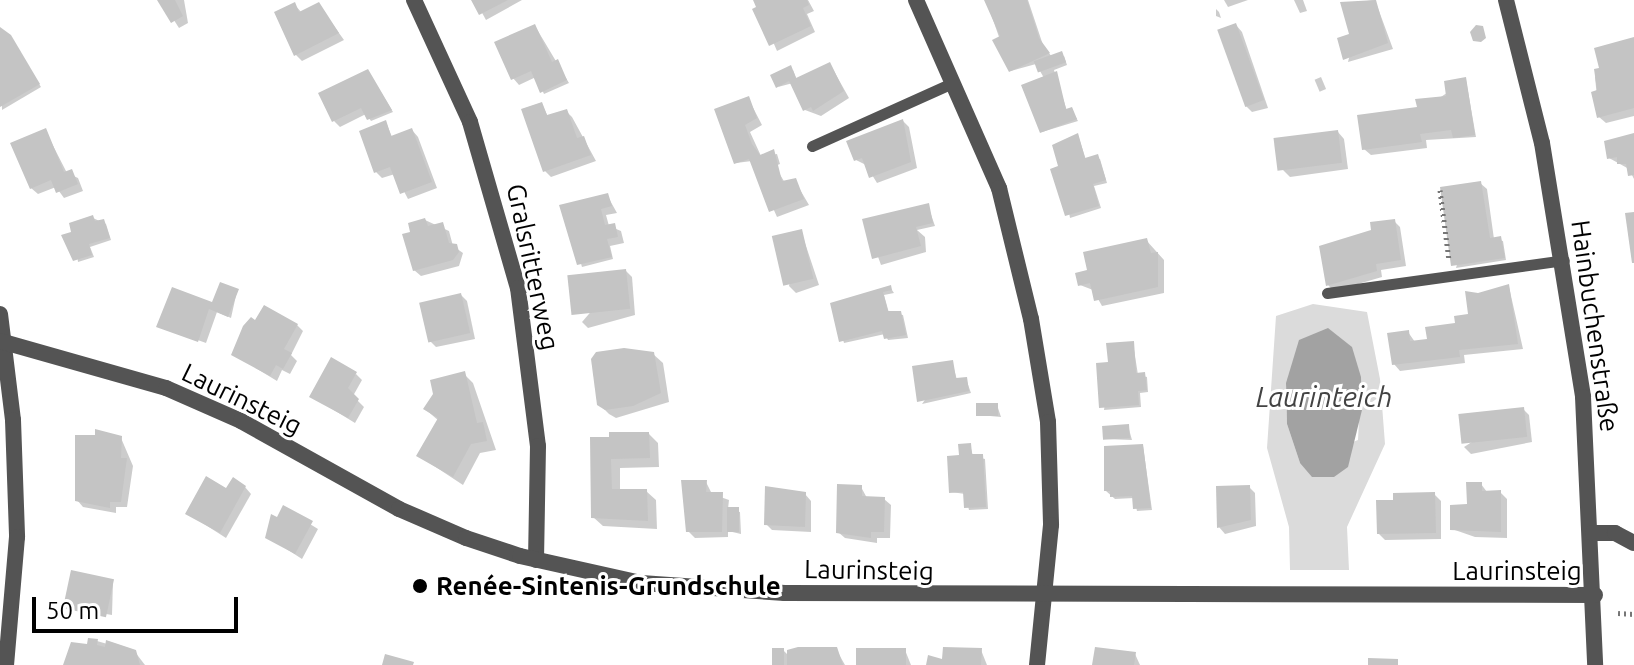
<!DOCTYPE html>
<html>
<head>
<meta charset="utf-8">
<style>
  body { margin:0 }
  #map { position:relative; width:1634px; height:665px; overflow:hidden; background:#fff; font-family:Ubuntu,sans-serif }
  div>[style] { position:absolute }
  .green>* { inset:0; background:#dbdbdb }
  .water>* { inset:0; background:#a2a2a2 }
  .shadow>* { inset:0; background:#0003; transform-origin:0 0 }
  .building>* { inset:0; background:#c4c4c4; transform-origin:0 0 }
  .path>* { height:5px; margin-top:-2.5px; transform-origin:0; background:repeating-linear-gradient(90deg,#767676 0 2px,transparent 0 6px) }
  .service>* { height:11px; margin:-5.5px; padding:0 5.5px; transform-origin:5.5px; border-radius:5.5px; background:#545454 }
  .minor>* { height:16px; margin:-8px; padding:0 8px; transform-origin:8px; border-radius:8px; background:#545454 }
  .dots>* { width:22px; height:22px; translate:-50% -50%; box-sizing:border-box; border:4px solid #fff; border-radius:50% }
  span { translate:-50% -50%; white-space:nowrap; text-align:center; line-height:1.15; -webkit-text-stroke:6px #fff; paint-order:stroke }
  .street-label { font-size:26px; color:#000 }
  .poi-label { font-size:26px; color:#000; font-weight:700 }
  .left { translate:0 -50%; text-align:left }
  .water-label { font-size:28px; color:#434343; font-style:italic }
  .scale { position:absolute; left:32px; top:597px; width:206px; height:36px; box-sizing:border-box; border:4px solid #000; border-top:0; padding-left:10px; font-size:24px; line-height:28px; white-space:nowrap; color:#000; -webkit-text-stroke:6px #fff; paint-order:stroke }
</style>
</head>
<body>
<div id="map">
  <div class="green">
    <i style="clip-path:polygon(evenodd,1313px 304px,1367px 312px,1380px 379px,1385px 444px,1347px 527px,1349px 570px,1290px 570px,1289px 527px,1267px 448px,1276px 316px,1313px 304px,1361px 377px,1358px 440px,1300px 463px,1287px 424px,1286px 383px,1361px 377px)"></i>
  </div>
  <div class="water">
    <i style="clip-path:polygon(1328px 328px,1352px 347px,1361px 377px,1362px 410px,1348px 467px,1334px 477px,1312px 477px,1300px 463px,1287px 424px,1286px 383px,1299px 340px)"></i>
  </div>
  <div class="shadow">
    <i style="clip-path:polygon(161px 0,184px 0,188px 23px,179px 28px)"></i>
    <i style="clip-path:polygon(475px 0,522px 0,486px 20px)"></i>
    <i style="clip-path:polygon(755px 0,808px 0,814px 11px,807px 14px,815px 32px,777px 51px)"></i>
    <i style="clip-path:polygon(986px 0,1028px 0,1043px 45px,1052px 57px,1064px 56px,1067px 65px,1054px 70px,1067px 111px,1072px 110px,1078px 121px,1042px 132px,1044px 78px,1036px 64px,1011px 71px)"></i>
    <i style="clip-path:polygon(1224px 0,1248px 0,1228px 7px)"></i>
    <i style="clip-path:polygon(1294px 0,1303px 0,1307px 11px,1300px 13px)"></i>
    <i style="clip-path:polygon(1375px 0,1393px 49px,1348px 62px,1353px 41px,1342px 4px)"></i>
    <i style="clip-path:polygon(294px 4px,302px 13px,319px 5px,344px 40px,302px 61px,296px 55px)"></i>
    <i style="clip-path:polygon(1216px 9px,1219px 12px,1221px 18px,1216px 16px)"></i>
    <i style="clip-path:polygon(1236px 25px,1242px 32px,1268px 108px,1252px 112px,1246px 106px)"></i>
    <i style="clip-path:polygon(535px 26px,569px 83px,544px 94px,536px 77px,519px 85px,513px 78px)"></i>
    <i style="clip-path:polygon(0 28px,13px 40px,41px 87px,2px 110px)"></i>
    <i style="clip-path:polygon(1634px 39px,1634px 116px,1606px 123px,1599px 117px,1595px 77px)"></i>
    <i style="clip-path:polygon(830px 64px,849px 98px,821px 116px,805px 110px,793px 83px,778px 87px,793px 70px,797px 80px)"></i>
    <i style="clip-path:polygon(368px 71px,393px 112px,371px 121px,366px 114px,340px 127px,334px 121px)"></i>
    <i style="left:1321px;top:77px;width:13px;height:7px;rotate:67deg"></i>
    <i style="clip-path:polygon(1466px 80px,1476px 137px,1426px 140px,1427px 148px,1371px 155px,1364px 149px)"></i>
    <i style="clip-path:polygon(748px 98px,762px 125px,750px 132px,761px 156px,777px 154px,780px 164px,775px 166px,785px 183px,795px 181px,809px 205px,777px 217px,752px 161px,736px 163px)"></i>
    <i style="clip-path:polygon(542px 104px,548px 117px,566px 111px,572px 117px,596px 161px,551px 177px,545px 171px)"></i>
    <i style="clip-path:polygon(903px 121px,909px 127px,917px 168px,877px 183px,866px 165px,856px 160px)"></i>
    <i style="clip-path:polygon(386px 122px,392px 137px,412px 130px,418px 137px,437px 188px,408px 199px,395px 174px,382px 178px,376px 172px)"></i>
    <i style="clip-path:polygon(45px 130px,67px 173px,78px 178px,83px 191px,64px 198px,56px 187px,38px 194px,31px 188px)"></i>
    <i style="clip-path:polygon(1338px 132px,1344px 139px,1348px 169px,1290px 177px,1283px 170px)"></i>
    <i style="clip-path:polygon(1078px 135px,1086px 160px,1100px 159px,1107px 183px,1094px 186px,1101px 208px,1070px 218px,1061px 167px)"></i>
    <i style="clip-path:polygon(1634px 137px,1634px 179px,1629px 169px,1609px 158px)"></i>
    <i style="clip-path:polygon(1480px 183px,1487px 189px,1494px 239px,1503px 241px,1506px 260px,1456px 268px)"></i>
    <i style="clip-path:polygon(607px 195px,617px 213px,606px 215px,609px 226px,621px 231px,624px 243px,610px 246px,613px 259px,582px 267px,570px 227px)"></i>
    <i style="clip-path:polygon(928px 206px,935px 226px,917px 230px,925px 237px,926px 252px,881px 265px,865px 221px)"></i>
    <i style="clip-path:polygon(93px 218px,106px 224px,111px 240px,90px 247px,94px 257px,78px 262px,74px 233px)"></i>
    <i style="clip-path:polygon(425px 220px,449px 231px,453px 246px,463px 253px,459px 266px,421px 276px,414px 270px,413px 233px)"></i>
    <i style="clip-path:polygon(1394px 221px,1400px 227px,1406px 266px,1381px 270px,1382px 277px,1334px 291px,1328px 285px,1373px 231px)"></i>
    <i style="clip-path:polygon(801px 231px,819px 285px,796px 293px,789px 286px)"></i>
    <i style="clip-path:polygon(1146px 240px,1164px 260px,1164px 293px,1102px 306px,1093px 290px,1080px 285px,1089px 272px)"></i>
    <i style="clip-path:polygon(626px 271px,632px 277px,635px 315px,588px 328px,582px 322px)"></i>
    <i style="clip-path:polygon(890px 287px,894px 293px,884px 295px,889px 313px,903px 315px,908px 338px,888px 340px,885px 334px,844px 343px,832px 304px)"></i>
    <i style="clip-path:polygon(1509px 287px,1523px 349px,1464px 355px,1465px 363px,1400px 371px,1394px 364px,1408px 332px,1415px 342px,1429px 341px,1470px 315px,1478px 295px)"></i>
    <i style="clip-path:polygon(237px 291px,231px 318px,217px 312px,206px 343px,159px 326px)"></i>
    <i style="clip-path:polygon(461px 295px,467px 301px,475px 339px,436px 347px,430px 341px)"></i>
    <i style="clip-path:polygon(256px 322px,297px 325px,303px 331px,291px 355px,297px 361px,290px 374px,282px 370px,277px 381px,233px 354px)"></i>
    <i style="clip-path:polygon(1133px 343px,1138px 375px,1147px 377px,1148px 392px,1140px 393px,1141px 407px,1104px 410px,1110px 364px)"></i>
    <i style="clip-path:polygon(653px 354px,663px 363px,669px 402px,616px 418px,609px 414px,599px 404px)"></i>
    <i style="clip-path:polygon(952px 362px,957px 380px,966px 379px,971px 393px,922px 404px)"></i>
    <i style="clip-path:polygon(356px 374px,362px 380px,353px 396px,364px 407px,355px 423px,311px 396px)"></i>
    <i style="clip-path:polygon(464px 374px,473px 383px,496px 450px,480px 453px,463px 485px,419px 456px,439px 421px,425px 409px)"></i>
    <i style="clip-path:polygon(997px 405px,1001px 417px,979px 415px)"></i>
    <i style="clip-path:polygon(1523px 409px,1529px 415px,1532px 442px,1471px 454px,1464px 447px)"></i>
    <i style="clip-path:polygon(1128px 426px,1132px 440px,1105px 439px)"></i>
    <i style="clip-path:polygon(97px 431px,121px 438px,133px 466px,127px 507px,116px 507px,116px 513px,83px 507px,77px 500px)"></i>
    <i style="clip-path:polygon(649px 434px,658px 443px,659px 467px,620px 468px,620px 491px,646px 491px,656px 500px,657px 529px,603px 526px,593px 517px,592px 439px)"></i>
    <i style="clip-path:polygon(970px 445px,973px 456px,985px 459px,988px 509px,969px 510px,965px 494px,951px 492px)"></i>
    <i style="clip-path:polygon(1143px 446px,1152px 510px,1137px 511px,1134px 498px,1115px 499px,1106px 491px)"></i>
    <i style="clip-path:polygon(706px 482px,712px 494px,729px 500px,728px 509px,740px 512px,741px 534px,728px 531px,728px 537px,695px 538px,688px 531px)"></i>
    <i style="clip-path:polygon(1481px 484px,1487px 492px,1500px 492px,1507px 499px,1507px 538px,1475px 537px,1452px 529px)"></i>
    <i style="clip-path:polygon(245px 487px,251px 494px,226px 538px,187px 513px,227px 490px)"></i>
    <i style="clip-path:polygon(861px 487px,867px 498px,884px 499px,891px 505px,890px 538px,877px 538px,877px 543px,845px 538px,838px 532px)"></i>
    <i style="clip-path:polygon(1249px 487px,1255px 493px,1256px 526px,1225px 534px,1219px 527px)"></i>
    <i style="clip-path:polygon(805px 494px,811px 501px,811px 532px,772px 530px,766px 524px)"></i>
    <i style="clip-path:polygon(1434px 494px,1441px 501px,1441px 539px,1385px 540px,1379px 534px)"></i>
    <i style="clip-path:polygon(284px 508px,318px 529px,302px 559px,268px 537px,272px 516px,278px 520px)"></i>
    <i style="clip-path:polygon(113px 581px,112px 615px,70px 608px)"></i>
    <i style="clip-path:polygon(97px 641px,135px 652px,145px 665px,65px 665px)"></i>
    <i style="clip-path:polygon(836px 649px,845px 665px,774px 665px,783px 650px,789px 656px)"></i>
    <i style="clip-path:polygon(905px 650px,911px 665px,858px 665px)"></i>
    <i style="clip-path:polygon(981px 650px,987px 665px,928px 665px,944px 665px)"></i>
    <i style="clip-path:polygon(1135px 654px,1140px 665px,1094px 665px)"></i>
  </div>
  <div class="building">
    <i style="clip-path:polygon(157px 0,175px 0,183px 16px,171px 23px)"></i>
    <i style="clip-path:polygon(471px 0,508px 0,479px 15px)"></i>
    <i style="clip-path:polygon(753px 0,807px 0,809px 5px,803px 8px,811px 26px,769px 46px,752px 9px,756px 7px)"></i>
    <i style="clip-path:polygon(984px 0,1027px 0,1039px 38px,1050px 53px,1009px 72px,992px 40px,1000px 36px)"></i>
    <i style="clip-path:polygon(1376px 0,1388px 43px,1343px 60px,1337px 38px,1349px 34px,1340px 2px)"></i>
    <i style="clip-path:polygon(295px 2px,299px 12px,319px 2px,339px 33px,294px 56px,274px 12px)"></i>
    <i style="left:1236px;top:23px;width:82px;height:20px;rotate:70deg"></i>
    <i style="clip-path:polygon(535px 24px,552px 62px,558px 59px,567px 80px,540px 93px,531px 71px,511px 80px,494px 42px)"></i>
    <i style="clip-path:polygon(1476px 25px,1483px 26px,1486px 38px,1481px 42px,1473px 41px,1470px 32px)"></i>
    <i style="clip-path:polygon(0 27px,11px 35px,40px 84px,0 107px)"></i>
    <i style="clip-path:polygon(1634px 37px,1634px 108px,1597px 118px,1591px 92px,1597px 90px,1594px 69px,1599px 68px,1594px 48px)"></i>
    <i style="left:1062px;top:51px;width:12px;height:30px;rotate:70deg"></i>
    <i style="clip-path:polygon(830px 62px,844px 91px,813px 111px,811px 107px,803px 111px,789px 81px,776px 88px,770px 75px,791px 65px,796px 78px)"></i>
    <i style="clip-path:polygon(368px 69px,392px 110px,367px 120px,361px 108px,332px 122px,318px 93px)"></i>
    <i style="clip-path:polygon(1057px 71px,1066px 109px,1072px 107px,1077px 119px,1040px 133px,1021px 85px)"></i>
    <i style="clip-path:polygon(1466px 77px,1475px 135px,1453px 138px,1451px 130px,1420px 134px,1422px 142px,1362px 150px,1357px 115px,1417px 107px,1415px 99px,1446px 96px,1444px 81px)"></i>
    <i style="clip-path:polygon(749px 96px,757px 118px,745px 125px,752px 144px,760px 155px,774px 149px,782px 181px,796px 178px,804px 199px,769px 212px,749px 159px,734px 164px,714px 109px)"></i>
    <i style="clip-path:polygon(542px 102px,547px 115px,567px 109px,577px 138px,584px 136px,591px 155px,543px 172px,521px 109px)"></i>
    <i style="clip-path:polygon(903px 119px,911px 162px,869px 178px,862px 158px,854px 161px,846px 141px)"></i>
    <i style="clip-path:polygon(386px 120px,391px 136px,412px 128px,432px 182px,400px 194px,390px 167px,374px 173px,359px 131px)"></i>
    <i style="clip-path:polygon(46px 128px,64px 172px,72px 169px,78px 184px,56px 193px,51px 180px,30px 189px,10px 143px)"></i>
    <i style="left:1338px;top:130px;width:33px;height:65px;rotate:83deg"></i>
    <i style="clip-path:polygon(1078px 133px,1085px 158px,1098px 154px,1106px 180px,1093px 184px,1099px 206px,1065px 216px,1050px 169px,1058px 166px,1052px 145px)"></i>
    <i style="clip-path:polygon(1634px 133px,1634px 175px,1628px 176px,1626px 164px,1617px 164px,1617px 157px,1607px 159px,1604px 141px)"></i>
    <i style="clip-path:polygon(1481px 181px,1490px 238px,1501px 236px,1505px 258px,1451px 266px,1440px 187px)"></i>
    <i style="clip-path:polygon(608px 193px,612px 206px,601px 209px,605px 225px,615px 223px,618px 237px,607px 239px,612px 257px,577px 265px,559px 205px)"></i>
    <i style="clip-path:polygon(929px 203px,933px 223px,916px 227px,921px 246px,872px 259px,862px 219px)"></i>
    <i style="clip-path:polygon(1634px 212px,1634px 263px,1632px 263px,1625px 213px)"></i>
    <i style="clip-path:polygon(93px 215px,95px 221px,104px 219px,110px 238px,89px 244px,92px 255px,73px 261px,61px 235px,71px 232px,69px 223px)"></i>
    <i style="clip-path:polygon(425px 218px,428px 226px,443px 222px,449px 243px,457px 244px,459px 252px,453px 260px,413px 271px,402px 234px,410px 232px,408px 223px)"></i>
    <i style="clip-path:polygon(1395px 219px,1401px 260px,1376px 264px,1377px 271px,1326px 286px,1319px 246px,1371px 230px,1370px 222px)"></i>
    <i style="left:802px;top:229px;width:51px;height:31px;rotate:77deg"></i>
    <i style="clip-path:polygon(1147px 238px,1151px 253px,1158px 252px,1158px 287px,1094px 301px,1090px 283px,1078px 286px,1075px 273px,1087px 270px,1083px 252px)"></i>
    <i style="left:626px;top:269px;width:40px;height:59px;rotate:84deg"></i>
    <i style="clip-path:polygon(220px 282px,239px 289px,228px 317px,209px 309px,198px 342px,156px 327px,172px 287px,212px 302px)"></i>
    <i style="clip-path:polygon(1509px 284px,1518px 344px,1459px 350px,1460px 357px,1392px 365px,1387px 333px,1409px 330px,1410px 341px,1427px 339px,1425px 327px,1455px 323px,1454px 316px,1468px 314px,1465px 291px,1478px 293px)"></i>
    <i style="clip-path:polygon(891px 285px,892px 290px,883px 292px,888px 311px,901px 311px,906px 335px,884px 339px,882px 331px,839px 342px,830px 303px)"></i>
    <i style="left:461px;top:293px;width:41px;height:43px;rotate:77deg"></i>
    <i style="clip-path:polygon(264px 305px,298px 324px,284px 349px,292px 353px,283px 369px,276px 365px,270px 376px,231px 355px,243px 326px,251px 317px,255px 320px)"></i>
    <i style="clip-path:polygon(1134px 341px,1136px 373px,1145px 372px,1147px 390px,1138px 391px,1139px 405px,1099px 408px,1096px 363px,1108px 362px,1106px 343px)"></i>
    <i style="clip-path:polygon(624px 348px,654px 352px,661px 393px,633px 406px,605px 410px,597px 405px,591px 359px,596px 352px)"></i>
    <i style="clip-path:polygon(331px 357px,357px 372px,348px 388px,359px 399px,348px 418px,309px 397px)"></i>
    <i style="clip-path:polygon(953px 360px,956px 378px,967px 377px,969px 391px,917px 402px,912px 366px)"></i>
    <i style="clip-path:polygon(465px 371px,477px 423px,483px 422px,487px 441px,471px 444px,453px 477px,416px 456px,438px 418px,423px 409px,433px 394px,430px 380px)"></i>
    <i style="left:976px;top:403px;width:22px;height:13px"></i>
    <i style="left:1524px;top:407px;width:30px;height:66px;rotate:84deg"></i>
    <i style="left:1129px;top:424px;width:14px;height:27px;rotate:86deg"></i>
    <i style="clip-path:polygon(95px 429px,122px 436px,121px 458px,127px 458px,121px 502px,110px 502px,110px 508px,75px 501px,75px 435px,95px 435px)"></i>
    <i style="clip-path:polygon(609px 432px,649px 432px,650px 458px,611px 459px,612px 489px,647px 489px,648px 521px,591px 518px,590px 437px,609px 437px)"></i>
    <i style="clip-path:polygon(971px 443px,972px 454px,983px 454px,986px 507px,964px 508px,963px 492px,949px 493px,947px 456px,959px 455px,958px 444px)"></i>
    <i style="clip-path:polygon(1143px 444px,1151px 508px,1133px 509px,1132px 496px,1110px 497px,1110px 491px,1104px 491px,1104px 446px)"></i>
    <i style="clip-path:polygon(206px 476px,226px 488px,233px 477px,246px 486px,220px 533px,185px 514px)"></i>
    <i style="clip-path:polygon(681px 480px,707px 480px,706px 492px,723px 492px,722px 532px,686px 532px)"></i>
    <i style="clip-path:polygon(1466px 482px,1482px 482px,1482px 491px,1501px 490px,1501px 532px,1450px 530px,1450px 505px,1467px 504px)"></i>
    <i style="clip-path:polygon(837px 484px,862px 485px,862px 496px,885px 497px,884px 532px,871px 532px,871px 538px,836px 533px)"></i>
    <i style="clip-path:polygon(1250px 485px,1251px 520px,1217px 528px,1216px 486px)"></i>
    <i style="clip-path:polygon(765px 486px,806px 492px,805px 527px,764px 525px)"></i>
    <i style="clip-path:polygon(1435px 492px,1436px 533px,1377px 534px,1376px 500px,1393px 500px,1393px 493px)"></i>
    <i style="clip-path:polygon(283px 505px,313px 521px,295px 554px,265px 538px,271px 514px,277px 517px)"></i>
    <i style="left:727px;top:507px;width:12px;height:25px"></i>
    <i style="left:71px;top:570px;width:44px;height:39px;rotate:12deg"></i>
    <i style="clip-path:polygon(88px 638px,98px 639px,97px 645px,105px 647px,106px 640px,136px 650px,140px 665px,63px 665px,71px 642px,87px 644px)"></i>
    <i style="clip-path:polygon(798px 647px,837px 647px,843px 665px,787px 665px,787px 650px)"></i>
    <i style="clip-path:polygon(943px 647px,982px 648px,981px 665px,926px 665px,928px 655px,942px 659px)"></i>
    <i style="clip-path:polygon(1095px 647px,1136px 652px,1134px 665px,1092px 665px)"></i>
    <i style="left:772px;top:648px;width:12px;height:17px"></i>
    <i style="left:856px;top:648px;width:50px;height:17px"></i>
    <i style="clip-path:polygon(385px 654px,414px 662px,413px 665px,382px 665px)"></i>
    <i style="clip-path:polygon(1368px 658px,1398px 659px,1398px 665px,1368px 665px)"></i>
  </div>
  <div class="path">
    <i style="left:1440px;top:190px;width:71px;rotate:82.7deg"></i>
    <i style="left:1618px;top:613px;width:16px;rotate:4deg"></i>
  </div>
  <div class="service">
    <i style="left:812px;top:146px;width:154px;rotate:-24.2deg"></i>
    <i style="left:1327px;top:293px;width:239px;rotate:-7.9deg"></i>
  </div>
  <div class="minor">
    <i style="left:414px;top:0;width:134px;rotate:65.3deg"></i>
    <i style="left:470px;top:122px;width:173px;rotate:73.9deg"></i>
    <i style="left:518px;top:288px;width:159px;rotate:82.8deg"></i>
    <i style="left:538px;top:446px;width:114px;rotate:91deg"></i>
    <i style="left:916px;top:0;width:206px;rotate:66.2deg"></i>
    <i style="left:999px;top:188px;width:135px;rotate:76.3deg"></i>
    <i style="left:1031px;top:319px;width:104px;rotate:80.6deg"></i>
    <i style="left:1048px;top:422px;width:103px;rotate:88.3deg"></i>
    <i style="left:1051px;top:525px;width:141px;rotate:95.7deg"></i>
    <i style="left:1506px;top:0;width:147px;rotate:75.9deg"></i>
    <i style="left:1542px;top:143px;width:257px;rotate:80.8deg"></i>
    <i style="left:1583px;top:397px;width:268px;rotate:87.4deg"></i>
    <i style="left:0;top:314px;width:107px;rotate:83deg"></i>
    <i style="left:13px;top:420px;width:117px;rotate:88deg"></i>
    <i style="left:17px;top:537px;width:128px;rotate:94.9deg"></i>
    <i style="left:0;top:341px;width:173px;rotate:15.8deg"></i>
    <i style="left:166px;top:388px;width:82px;rotate:23.7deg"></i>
    <i style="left:241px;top:421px;width:181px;rotate:29.1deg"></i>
    <i style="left:399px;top:509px;width:73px;rotate:23.4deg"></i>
    <i style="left:466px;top:538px;width:57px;rotate:18.4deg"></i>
    <i style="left:520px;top:556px;width:124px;rotate:12.6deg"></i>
    <i style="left:641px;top:583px;width:144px;rotate:4deg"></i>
    <i style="left:785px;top:593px;width:810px;rotate:0.14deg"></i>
    <i style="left:1593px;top:533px;width:22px"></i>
    <i style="left:1615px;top:533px;width:21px;rotate:28deg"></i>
  </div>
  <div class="dots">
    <i style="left:420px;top:586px;background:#000"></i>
  </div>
  <div class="street-label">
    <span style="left:533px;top:267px;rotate:78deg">Gralsritterweg</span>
    <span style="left:1595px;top:326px;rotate:82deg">Hainbuchenstraße</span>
    <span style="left:242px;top:399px;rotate:26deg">Laurinsteig</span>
    <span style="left:869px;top:570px;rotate:1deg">Laurinsteig</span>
    <span style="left:1517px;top:571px">Laurinsteig</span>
  </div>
  <div class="poi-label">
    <span class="left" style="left:436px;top:586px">Renée-Sintenis-Grundschule</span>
  </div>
  <div class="water-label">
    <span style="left:1324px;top:397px">Laurinteich</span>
  </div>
  <div class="scale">50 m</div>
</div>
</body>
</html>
